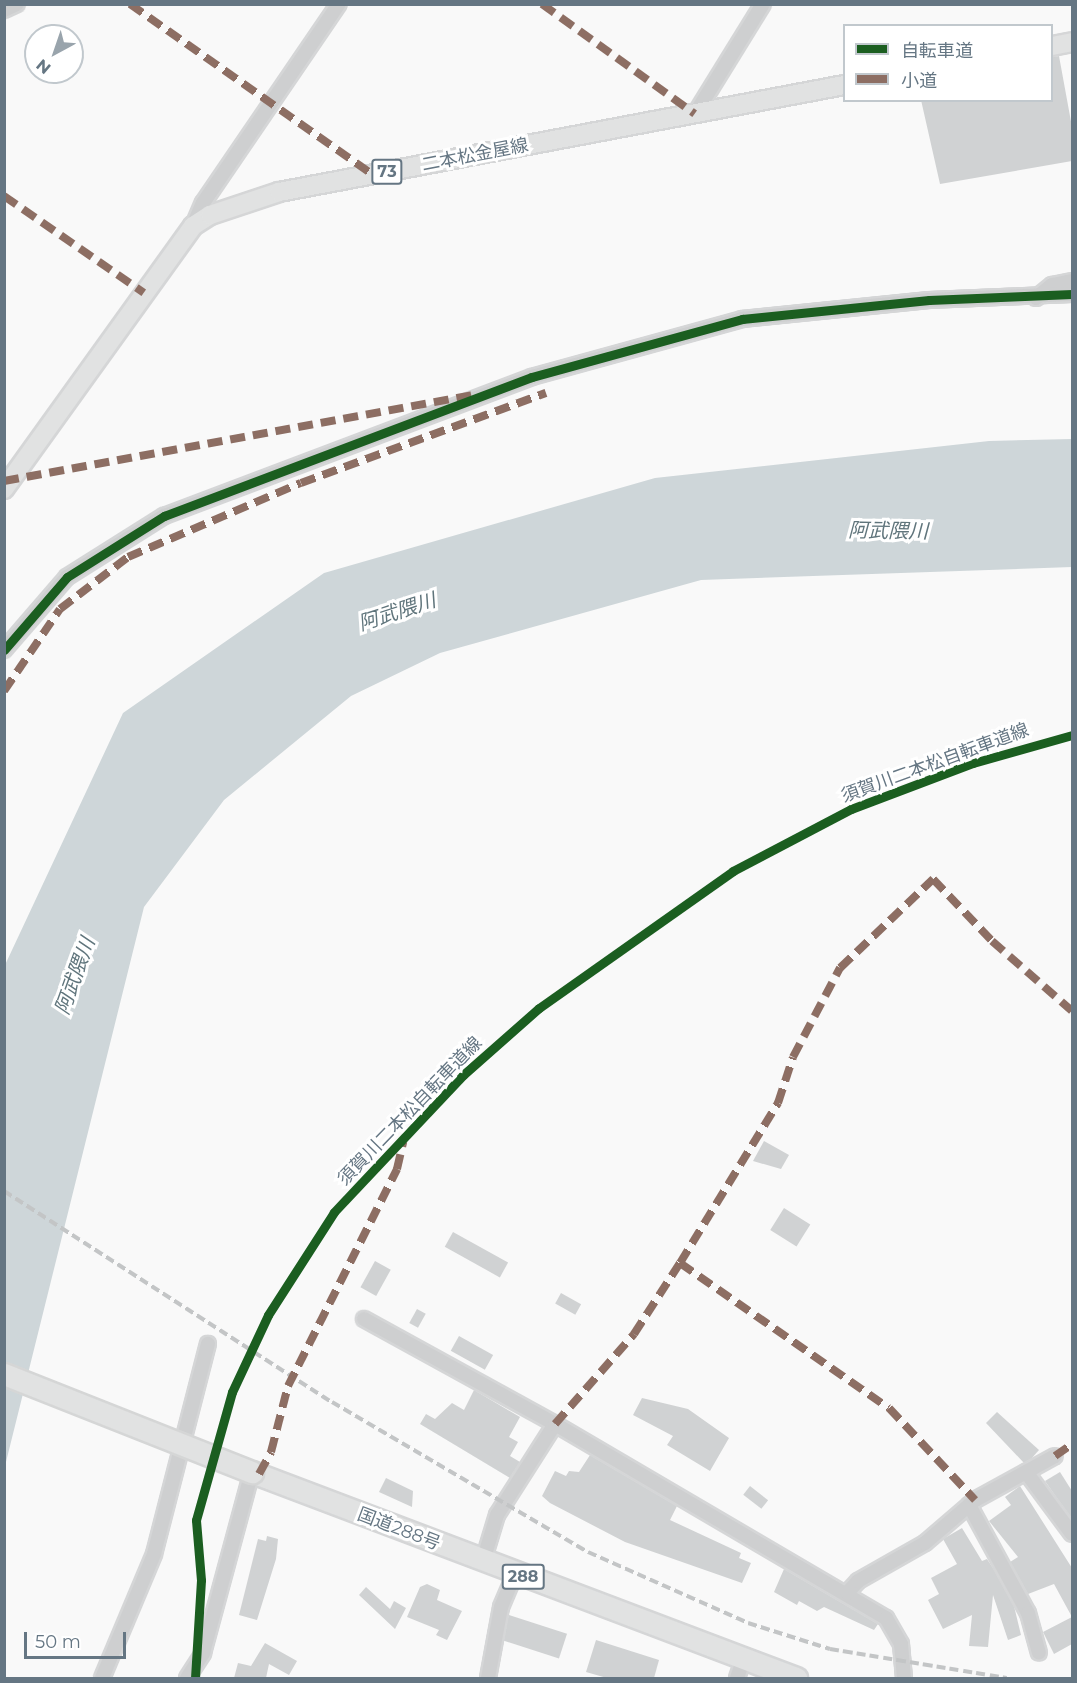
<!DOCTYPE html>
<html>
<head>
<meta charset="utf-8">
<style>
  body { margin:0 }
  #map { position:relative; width:1077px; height:1683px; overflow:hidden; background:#f9f9f9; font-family:Montserrat,"Noto Sans JP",sans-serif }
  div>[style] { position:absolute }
  .water>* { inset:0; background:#ced6d9 }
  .building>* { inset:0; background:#d0d2d3; transform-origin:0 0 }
  .roads { filter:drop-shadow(2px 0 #d5d6d7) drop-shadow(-2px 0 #d5d6d7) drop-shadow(0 2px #d5d6d7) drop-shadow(0 -2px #d5d6d7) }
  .minor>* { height:14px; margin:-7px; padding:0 7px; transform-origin:7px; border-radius:7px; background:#cecfd0 }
  .major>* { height:18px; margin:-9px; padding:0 9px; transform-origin:9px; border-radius:9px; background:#e1e2e2 }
  .highway>* { height:21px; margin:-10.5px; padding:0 10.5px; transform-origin:10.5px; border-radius:10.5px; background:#e1e2e2 }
  .rail>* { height:4px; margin-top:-2px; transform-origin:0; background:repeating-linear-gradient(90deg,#c3c5c6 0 9px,transparent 0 13.5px) }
  .bridges { filter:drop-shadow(2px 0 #d5d6d6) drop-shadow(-2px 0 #d5d6d6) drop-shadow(0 2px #d5d6d6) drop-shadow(0 -2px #d5d6d6) }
  .highway-bridge>* { height:21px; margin:-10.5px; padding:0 10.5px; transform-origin:10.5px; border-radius:10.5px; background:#e1e2e2 }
  .quiet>* { height:8px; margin-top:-4px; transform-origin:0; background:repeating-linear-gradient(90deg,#8d6e63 0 15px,transparent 0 23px) }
  .cycleway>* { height:9px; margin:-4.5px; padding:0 4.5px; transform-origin:4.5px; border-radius:4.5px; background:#1b5e20 }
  span { translate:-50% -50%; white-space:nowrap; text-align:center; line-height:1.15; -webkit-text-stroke:6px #fff; paint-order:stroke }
  .shield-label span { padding:2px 4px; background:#fff; border:2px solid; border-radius:4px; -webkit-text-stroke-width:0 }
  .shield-label { font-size:16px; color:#657683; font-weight:700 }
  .street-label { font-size:18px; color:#657683 }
  .water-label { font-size:20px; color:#60757c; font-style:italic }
  .frame { position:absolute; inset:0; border:6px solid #657683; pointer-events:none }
  .legend { position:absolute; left:843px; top:24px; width:210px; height:78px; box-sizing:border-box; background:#fff; border:2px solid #c1c8cd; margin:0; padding:8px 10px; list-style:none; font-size:18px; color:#657683 }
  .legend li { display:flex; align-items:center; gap:12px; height:30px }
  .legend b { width:30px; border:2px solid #c1c8cd }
  .north { position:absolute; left:24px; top:24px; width:60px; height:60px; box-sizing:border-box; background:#fff; border:2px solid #c1c8cd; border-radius:50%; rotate:220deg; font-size:16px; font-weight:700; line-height:24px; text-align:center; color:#657683 }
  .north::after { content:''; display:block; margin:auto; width:21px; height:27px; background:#99a4ac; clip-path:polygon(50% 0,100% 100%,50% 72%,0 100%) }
  .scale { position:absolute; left:24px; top:1632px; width:102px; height:27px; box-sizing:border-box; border:3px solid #657683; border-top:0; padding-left:8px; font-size:18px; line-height:21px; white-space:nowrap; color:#657683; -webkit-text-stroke:4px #fff; paint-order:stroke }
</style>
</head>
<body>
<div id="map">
  <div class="water">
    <i style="clip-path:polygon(1072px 439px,1072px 567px,701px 580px,440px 653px,351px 696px,224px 800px,144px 907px,5px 1466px,5px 965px,123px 713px,324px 573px,655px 478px,989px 441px)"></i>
  </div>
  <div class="building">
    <i style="clip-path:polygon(1059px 56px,1072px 127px,1072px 161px,940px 184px,921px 100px,1052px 100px,1052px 57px)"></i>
    <i style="clip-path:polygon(764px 1141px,789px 1155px,781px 1169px,753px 1161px)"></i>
    <i style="left:784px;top:1208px;width:31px;height:26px;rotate:32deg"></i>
    <i style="left:453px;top:1232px;width:63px;height:17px;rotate:29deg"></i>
    <i style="left:375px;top:1261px;width:18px;height:30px;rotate:29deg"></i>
    <i style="left:561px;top:1293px;width:23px;height:12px;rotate:29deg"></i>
    <i style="left:417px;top:1309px;width:10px;height:16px;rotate:29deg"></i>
    <i style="left:459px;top:1336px;width:39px;height:17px;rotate:29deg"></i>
    <i style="clip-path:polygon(474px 1390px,520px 1417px,509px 1437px,518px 1442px,510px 1456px,520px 1462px,510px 1478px,420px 1424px,426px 1414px,435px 1419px,452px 1403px,464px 1410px)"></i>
    <i style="clip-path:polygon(642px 1398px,688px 1409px,729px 1438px,710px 1471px,667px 1445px,673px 1436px,633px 1415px)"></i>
    <i style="clip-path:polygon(997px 1412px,1039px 1450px,1031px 1459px,1024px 1463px,986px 1423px)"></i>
    <i style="clip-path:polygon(590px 1455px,677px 1506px,670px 1520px,741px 1553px,739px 1558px,751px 1563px,742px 1583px,625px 1542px,550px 1503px,542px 1496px,555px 1471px,566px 1476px,569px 1471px,579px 1472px)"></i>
    <i style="clip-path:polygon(1060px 1472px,1072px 1491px,1072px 1520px,1045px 1481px)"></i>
    <i style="clip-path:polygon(386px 1478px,413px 1491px,412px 1507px,379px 1492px)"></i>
    <i style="left:750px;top:1486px;width:23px;height:11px;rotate:38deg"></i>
    <i style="clip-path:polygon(1020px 1486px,1072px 1568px,1072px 1644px,1054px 1654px,1043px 1632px,1072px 1617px,1054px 1584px,1028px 1594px,1010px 1562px,1018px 1557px,989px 1521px,1011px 1505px,1005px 1497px)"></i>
    <i style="clip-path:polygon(962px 1528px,982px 1561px,987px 1559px,995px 1571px,1014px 1606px,1021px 1635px,1008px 1640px,993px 1595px,988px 1647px,969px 1646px,972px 1615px,943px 1629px,928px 1600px,939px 1594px,931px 1578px,957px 1564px,943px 1539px)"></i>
    <i style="clip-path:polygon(267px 1536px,278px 1539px,276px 1559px,257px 1620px,239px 1615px,258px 1539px,266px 1541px)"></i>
    <i style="clip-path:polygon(784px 1569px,878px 1624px,874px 1630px,824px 1607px,817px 1611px,799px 1601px,797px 1605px,774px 1592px)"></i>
    <i style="clip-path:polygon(427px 1584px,440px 1590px,437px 1600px,462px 1611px,447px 1640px,436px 1635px,439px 1630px,407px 1617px,420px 1587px)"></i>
    <i style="clip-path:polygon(366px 1587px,390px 1609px,394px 1601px,406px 1608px,395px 1629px,359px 1595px)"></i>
    <i style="left:509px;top:1615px;width:61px;height:26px;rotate:18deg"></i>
    <i style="clip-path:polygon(596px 1640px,659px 1660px,654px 1678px,607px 1678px,586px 1672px)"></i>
    <i style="clip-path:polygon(265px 1643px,297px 1661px,289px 1675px,269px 1664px,266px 1678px,234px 1678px,238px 1663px,251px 1666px)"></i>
  </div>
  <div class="roads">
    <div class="minor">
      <i style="left:4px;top:10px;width:14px;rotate:-25deg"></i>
      <i style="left:695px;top:114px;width:129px;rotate:-58.3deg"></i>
      <i style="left:193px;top:226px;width:25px;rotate:-67deg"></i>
      <i style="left:203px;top:203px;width:241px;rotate:-55.7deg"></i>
      <i style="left:1036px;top:298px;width:21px;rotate:-39deg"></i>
      <i style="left:1052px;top:285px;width:20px;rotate:-11deg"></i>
      <i style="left:4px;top:650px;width:96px;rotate:-49.2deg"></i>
      <i style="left:67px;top:577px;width:115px;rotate:-32.2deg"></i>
      <i style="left:164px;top:516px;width:393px;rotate:-20.7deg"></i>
      <i style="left:532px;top:377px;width:218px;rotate:-15.4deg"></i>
      <i style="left:742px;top:319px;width:188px;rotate:-5.8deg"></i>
      <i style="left:929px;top:300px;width:143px;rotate:-2.4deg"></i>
      <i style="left:364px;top:1319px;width:218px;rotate:28.8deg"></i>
      <i style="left:555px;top:1424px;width:108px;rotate:122.5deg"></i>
      <i style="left:497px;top:1515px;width:48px;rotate:106.9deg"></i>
      <i style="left:555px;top:1424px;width:384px;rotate:30.4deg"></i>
      <i style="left:886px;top:1618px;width:30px;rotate:60deg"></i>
      <i style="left:901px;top:1644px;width:34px;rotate:85deg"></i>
      <i style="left:1026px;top:1472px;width:77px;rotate:53.4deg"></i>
      <i style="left:969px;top:1505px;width:123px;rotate:61.4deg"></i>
      <i style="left:1028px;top:1613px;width:41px;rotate:74.6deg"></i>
      <i style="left:847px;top:1593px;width:16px;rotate:-47deg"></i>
      <i style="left:858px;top:1581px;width:77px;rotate:-29.6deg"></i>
      <i style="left:925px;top:1543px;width:66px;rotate:-40.7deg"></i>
      <i style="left:975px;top:1500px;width:91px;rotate:-28.8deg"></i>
      <i style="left:102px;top:1678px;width:134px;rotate:-67.2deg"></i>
      <i style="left:154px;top:1554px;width:217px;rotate:-75.6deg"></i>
      <i style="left:187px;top:1678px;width:30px;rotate:-57deg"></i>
      <i style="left:203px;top:1653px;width:188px;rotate:-74.9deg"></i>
      <i style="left:488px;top:1678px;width:72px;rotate:-79.6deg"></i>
      <i style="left:501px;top:1607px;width:36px;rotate:-67deg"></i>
      <i style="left:737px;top:1678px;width:18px;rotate:-71deg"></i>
    </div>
    <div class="major">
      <i style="left:1052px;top:46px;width:20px;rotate:-11deg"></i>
      <i style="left:4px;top:489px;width:324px;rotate:-54.3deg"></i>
      <i style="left:193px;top:226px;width:20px;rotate:-33deg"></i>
      <i style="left:210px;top:215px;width:73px;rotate:-18.4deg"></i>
      <i style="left:279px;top:192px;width:575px;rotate:-10.72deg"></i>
    </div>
    <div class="highway">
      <i style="left:252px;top:1472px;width:582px;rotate:20.74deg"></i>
    </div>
  </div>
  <div class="rail">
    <i style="left:4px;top:1191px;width:390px;rotate:32.8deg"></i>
    <i style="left:332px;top:1402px;width:297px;rotate:30.4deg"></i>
    <i style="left:588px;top:1552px;width:175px;rotate:23.9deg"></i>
    <i style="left:748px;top:1623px;width:86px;rotate:17.6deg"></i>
    <i style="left:830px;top:1649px;width:179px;rotate:9.3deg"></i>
  </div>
  <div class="bridges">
    <div class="highway-bridge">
      <i style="left:4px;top:1374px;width:267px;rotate:21.6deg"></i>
    </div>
  </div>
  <div class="quiet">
    <i style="left:130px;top:4px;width:296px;rotate:35.1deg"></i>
    <i style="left:542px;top:4px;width:188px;rotate:35.7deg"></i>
    <i style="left:4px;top:196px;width:170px;rotate:34.7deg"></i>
    <i style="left:4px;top:481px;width:476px;rotate:-10.4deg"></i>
    <i style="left:4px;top:691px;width:99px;rotate:-55.7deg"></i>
    <i style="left:60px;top:609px;width:86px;rotate:-37.4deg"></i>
    <i style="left:128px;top:557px;width:188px;rotate:-23.2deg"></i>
    <i style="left:301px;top:483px;width:261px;rotate:-20.2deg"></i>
    <i style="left:680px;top:1263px;width:254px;rotate:34.8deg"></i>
    <i style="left:889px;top:1408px;width:126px;rotate:46.9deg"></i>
    <i style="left:555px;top:1424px;width:120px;rotate:-48.7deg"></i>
    <i style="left:634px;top:1334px;width:85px;rotate:-57.1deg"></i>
    <i style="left:680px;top:1263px;width:188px;rotate:-58.5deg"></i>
    <i style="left:778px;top:1103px;width:48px;rotate:-71.9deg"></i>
    <i style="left:793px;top:1057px;width:101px;rotate:-62.2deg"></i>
    <i style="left:840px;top:968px;width:129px;rotate:-43.7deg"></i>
    <i style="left:933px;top:879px;width:86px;rotate:46.4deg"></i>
    <i style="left:992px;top:941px;width:106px;rotate:41.2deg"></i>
    <i style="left:1055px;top:1456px;width:21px;rotate:-35deg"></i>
    <i style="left:259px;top:1474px;width:25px;rotate:-61deg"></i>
    <i style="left:271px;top:1452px;width:68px;rotate:-75.6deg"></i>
    <i style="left:288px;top:1386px;width:243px;rotate:-63.3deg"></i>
    <i style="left:397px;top:1169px;width:28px;rotate:-77deg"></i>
  </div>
  <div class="cycleway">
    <i style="left:4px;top:650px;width:96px;rotate:-49.2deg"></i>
    <i style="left:67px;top:577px;width:115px;rotate:-32.2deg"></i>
    <i style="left:164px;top:516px;width:393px;rotate:-20.7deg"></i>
    <i style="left:532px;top:377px;width:218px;rotate:-15.4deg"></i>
    <i style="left:742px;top:319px;width:188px;rotate:-5.8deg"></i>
    <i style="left:929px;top:300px;width:143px;rotate:-2.4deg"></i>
    <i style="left:195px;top:1678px;width:98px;rotate:-86.5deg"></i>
    <i style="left:201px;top:1580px;width:60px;rotate:-94.8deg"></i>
    <i style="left:196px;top:1520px;width:133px;rotate:-74.3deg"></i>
    <i style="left:232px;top:1392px;width:85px;rotate:-64.9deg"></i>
    <i style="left:268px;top:1315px;width:122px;rotate:-57.3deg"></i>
    <i style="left:334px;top:1212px;width:188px;rotate:-46.7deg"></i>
    <i style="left:463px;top:1075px;width:101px;rotate:-41.4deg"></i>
    <i style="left:539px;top:1008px;width:237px;rotate:-35.2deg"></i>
    <i style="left:733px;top:871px;width:133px;rotate:-27.7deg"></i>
    <i style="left:851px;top:809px;width:130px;rotate:-20.7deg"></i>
    <i style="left:973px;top:763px;width:103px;rotate:-15.8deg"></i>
  </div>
  <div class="shield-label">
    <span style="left:387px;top:172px">73</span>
    <span style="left:523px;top:1577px">288</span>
  </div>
  <div class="street-label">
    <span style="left:475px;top:155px;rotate:-11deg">二本松金屋線</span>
    <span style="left:935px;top:763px;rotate:-20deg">須賀川二本松自転車道線</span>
    <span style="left:410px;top:1111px;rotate:-46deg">須賀川二本松自転車道線</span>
    <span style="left:399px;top:1529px;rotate:21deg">国道288号</span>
  </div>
  <div class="water-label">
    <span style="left:888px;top:531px;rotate:1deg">阿武隈川</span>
    <span style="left:397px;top:612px;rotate:-18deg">阿武隈川</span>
    <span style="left:75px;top:976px;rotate:-70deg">阿武隈川</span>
  </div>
  <div class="frame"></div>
  <ul class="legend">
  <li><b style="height:8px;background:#1b5e20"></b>自転車道</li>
  <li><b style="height:8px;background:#8d6e63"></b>小道</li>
  </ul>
  <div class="north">N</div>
  <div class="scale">50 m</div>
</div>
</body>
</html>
